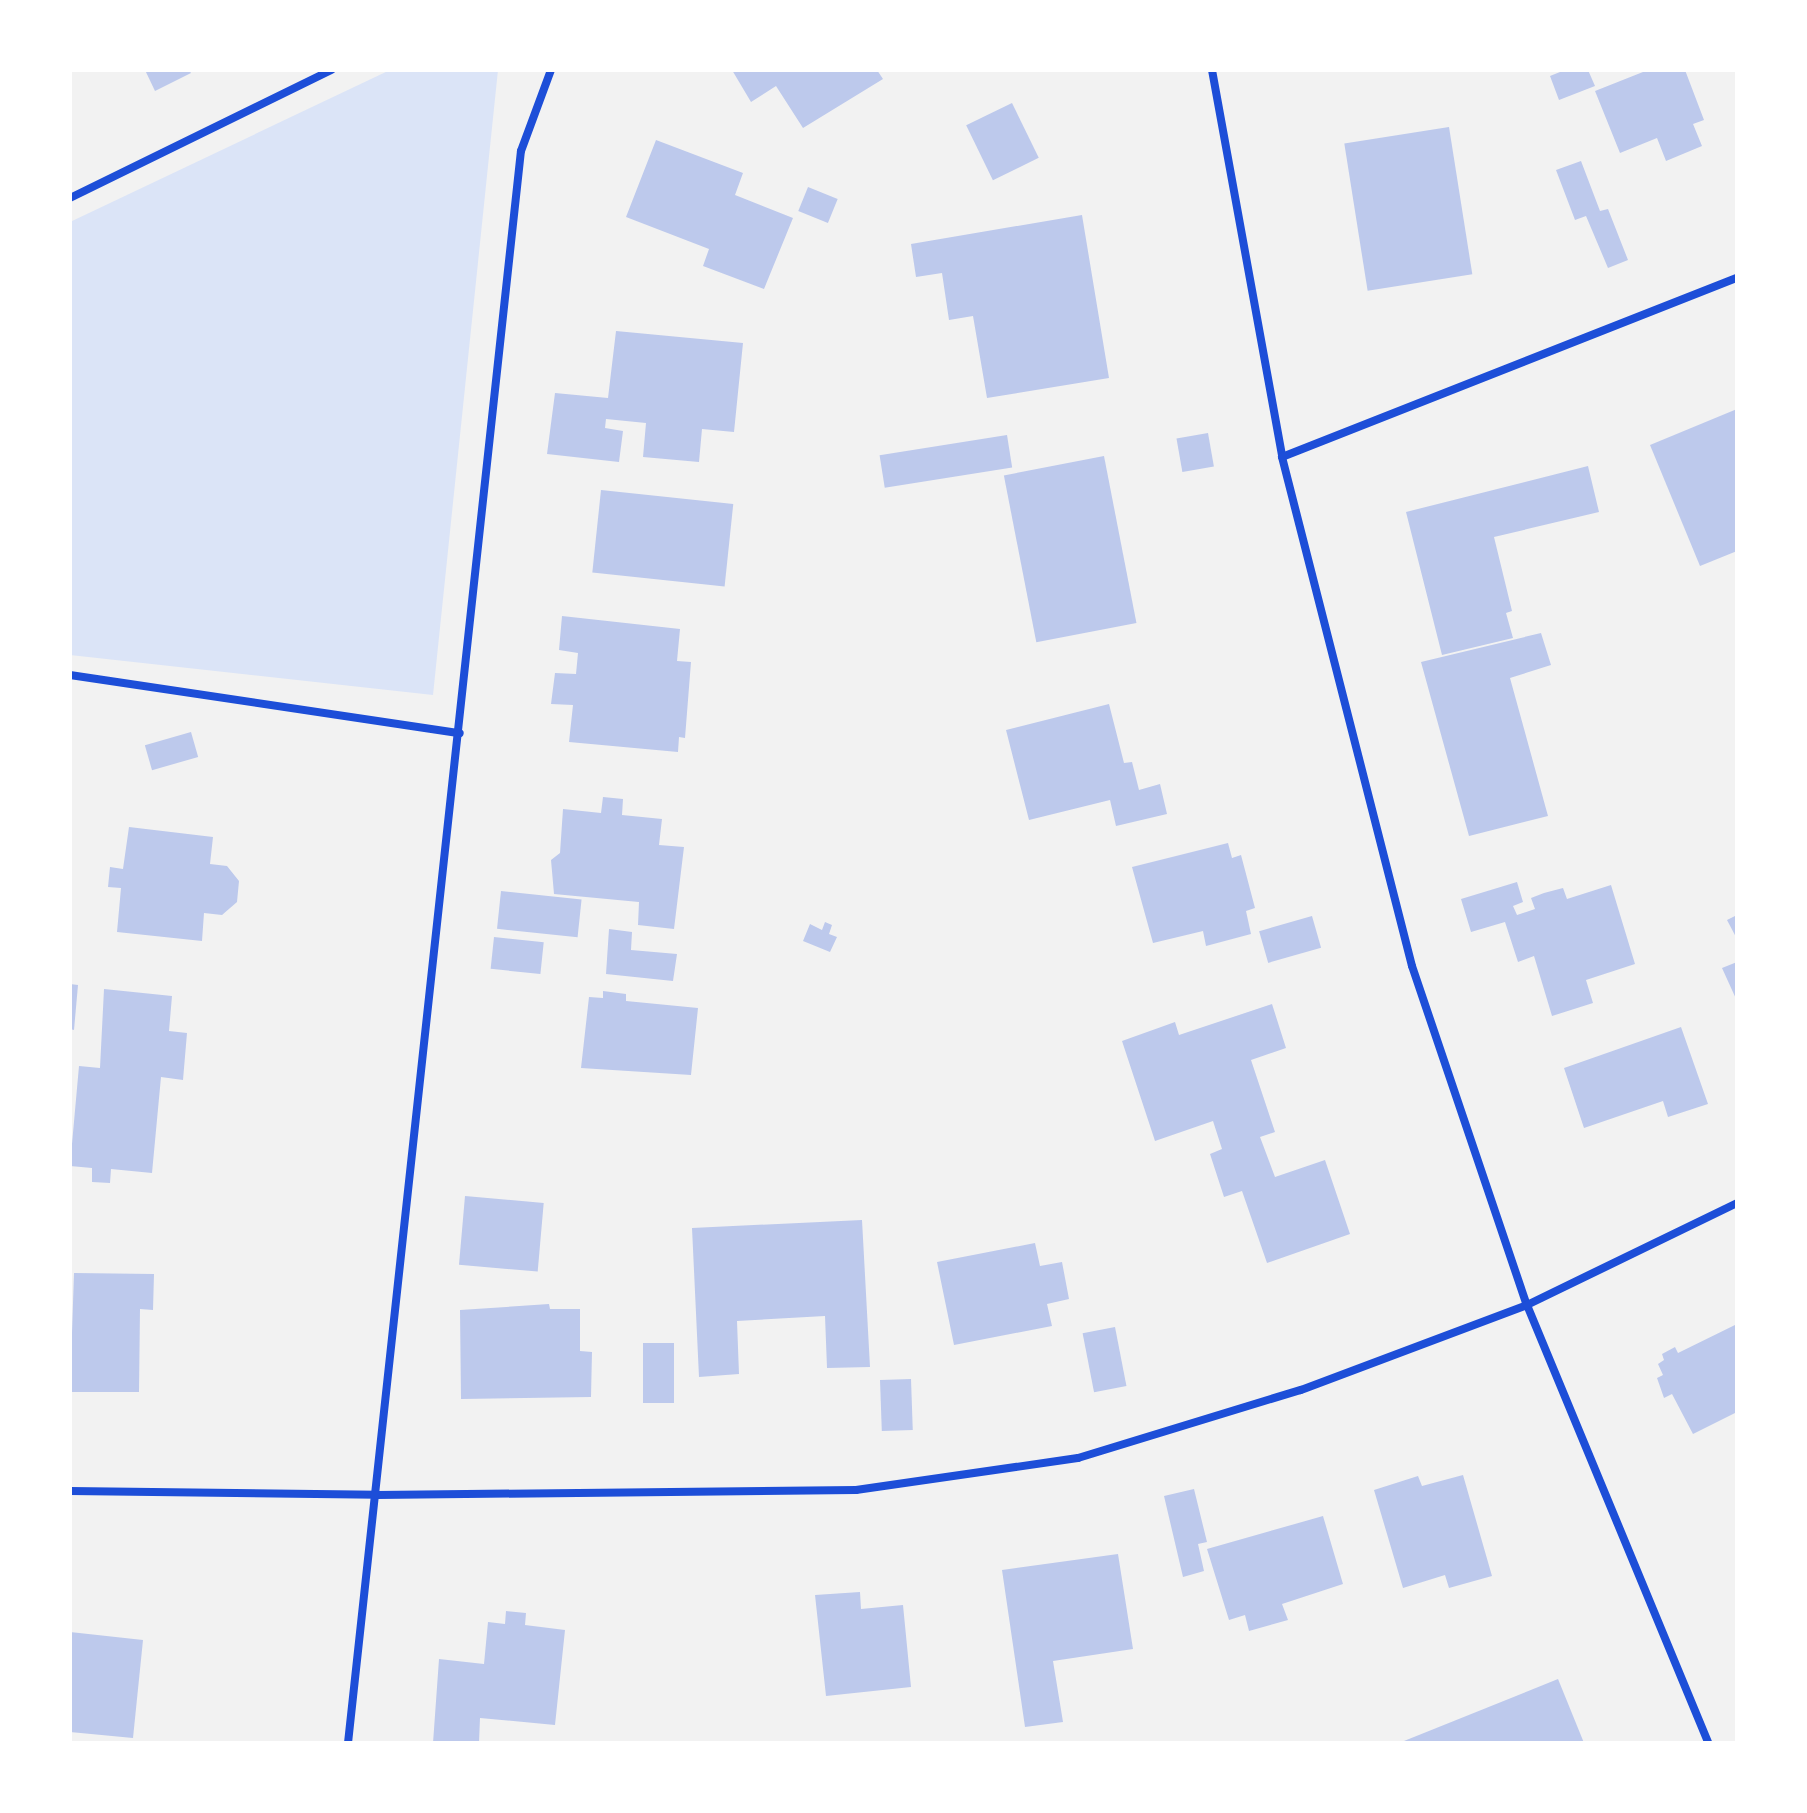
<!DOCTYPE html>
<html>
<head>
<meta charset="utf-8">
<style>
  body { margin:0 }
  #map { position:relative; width:1807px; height:1813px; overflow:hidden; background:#f2f2f2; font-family:"Roboto Serif",serif }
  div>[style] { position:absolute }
  .green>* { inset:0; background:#dbe4f7 }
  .building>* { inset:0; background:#bdc9ec; transform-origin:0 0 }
  .minor>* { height:8px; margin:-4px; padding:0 4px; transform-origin:4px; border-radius:4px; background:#1d4ed8 }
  span { translate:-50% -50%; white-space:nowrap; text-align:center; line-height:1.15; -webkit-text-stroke:7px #fff; paint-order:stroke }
  .frame { position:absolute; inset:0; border:72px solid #fff; pointer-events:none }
</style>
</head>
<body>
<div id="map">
  <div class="green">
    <i style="clip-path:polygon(390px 70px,498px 70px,433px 695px,70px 655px,70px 222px)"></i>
  </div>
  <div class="building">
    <i style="clip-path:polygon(145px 70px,189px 70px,191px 73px,155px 91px)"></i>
    <i style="clip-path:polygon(732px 70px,877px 70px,883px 79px,803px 128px,776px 86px,751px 102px)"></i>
    <i style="clip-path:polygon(1565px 70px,1588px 70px,1595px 86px,1559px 100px,1550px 76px)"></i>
    <i style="clip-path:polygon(1648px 70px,1685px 70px,1704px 120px,1693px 124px,1702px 146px,1666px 161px,1657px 138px,1620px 153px,1595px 91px)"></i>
    <i style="left:1012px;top:103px;width:61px;height:51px;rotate:64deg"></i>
    <i style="left:1449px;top:127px;width:149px;height:106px;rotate:81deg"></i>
    <i style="clip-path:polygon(656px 140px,743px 173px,735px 195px,793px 218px,764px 289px,703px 266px,709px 249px,626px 217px)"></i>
    <i style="clip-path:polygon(1581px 161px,1600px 211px,1608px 209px,1628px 260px,1608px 268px,1586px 216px,1575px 220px,1556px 170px)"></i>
    <i style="left:808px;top:187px;width:32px;height:26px;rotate:22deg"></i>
    <i style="clip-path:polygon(1082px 215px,1109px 378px,987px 398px,973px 316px,949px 320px,942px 273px,916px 277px,911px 244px)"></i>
    <i style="clip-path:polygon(616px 331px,743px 343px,734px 432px,702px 429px,699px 462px,643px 457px,646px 423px,606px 419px,605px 428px,623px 431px,619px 462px,547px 454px,555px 393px,608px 398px)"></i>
    <i style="clip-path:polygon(1737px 409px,1737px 551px,1700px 566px,1650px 445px)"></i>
    <i style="left:1208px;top:433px;width:34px;height:32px;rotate:80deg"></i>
    <i style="left:1007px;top:435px;width:33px;height:129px;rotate:81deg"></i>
    <i style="left:1104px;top:456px;width:170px;height:102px;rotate:79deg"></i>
    <i style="clip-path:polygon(1588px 466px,1599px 512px,1494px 537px,1512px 611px,1506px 613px,1513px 638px,1442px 655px,1406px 512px)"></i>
    <i style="left:601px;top:490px;width:133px;height:83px;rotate:6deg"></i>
    <i style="clip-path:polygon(562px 616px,680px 629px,677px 661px,691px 662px,685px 738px,679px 737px,678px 752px,569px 742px,573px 705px,551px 704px,555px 673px,576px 674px,578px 653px,559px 650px)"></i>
    <i style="clip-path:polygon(1541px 633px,1551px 665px,1510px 678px,1548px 816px,1469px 836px,1421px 662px)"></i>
    <i style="clip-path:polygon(1109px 704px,1124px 763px,1132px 762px,1139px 790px,1160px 784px,1167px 814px,1116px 826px,1110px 800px,1029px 820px,1006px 730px)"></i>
    <i style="left:191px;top:732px;width:26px;height:48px;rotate:74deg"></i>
    <i style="clip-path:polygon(603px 797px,623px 799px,622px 815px,662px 819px,659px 845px,684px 847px,674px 929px,638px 925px,639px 902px,554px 894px,551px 860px,560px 853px,563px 809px,601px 813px)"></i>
    <i style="clip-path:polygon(129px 827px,213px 837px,210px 864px,227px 866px,239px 881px,237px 902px,222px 915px,204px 913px,202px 941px,117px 932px,121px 888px,108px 887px,110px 867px,123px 869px)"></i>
    <i style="clip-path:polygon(1228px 843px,1232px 858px,1241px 855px,1255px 908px,1246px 911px,1251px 934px,1206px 946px,1203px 931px,1153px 943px,1132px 867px)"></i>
    <i style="clip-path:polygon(1517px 882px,1523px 902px,1513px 906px,1517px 915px,1535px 909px,1531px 898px,1544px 893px,1563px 888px,1567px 899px,1611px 885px,1635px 964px,1586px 980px,1593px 1003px,1552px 1016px,1534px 956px,1518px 962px,1505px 922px,1471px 932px,1461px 899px)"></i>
    <i style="left:501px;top:891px;width:81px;height:38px;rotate:6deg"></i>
    <i style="clip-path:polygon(1737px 915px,1737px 939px,1727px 920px)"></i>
    <i style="left:1312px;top:916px;width:33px;height:55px;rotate:74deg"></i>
    <i style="clip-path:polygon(825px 922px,832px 925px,829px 934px,837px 937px,830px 952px,803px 941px,810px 924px,822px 930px)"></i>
    <i style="clip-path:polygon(609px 929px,632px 932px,631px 950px,677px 954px,673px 981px,606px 974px)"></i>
    <i style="left:494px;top:937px;width:50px;height:32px;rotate:6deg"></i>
    <i style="clip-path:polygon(1737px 962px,1737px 1001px,1722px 968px)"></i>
    <i style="clip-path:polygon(70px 984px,78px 985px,74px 1030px,70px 1029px)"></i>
    <i style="clip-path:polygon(104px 989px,172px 996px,169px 1031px,187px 1033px,183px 1080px,161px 1077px,152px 1173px,111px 1169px,110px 1183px,92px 1182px,92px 1168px,70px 1166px,79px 1066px,100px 1068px)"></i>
    <i style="clip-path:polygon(603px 991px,626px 994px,626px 1001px,698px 1008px,691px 1075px,581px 1068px,589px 997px,603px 998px)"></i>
    <i style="clip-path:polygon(1272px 1004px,1286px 1048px,1251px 1060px,1275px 1132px,1260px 1137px,1275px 1177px,1325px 1160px,1350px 1234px,1267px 1263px,1242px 1191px,1224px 1197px,1210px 1154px,1222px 1149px,1213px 1121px,1155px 1141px,1122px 1041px,1175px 1022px,1179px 1035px)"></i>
    <i style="clip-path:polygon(1681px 1027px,1708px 1104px,1668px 1117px,1663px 1101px,1584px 1128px,1564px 1068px)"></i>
    <i style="left:465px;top:1196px;width:79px;height:69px;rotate:5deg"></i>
    <i style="clip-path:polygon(862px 1220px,870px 1367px,827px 1368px,825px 1316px,737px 1321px,739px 1374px,699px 1377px,692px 1228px)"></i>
    <i style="clip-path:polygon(1035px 1243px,1040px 1266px,1062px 1262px,1069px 1299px,1047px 1304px,1052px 1326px,954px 1345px,937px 1262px)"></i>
    <i style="clip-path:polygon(74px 1273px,154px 1274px,153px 1310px,140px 1309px,139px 1392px,70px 1392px)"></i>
    <i style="clip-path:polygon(549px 1304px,550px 1309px,580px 1309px,580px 1351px,592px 1352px,591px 1397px,461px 1399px,460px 1310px)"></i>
    <i style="clip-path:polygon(1737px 1324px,1737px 1412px,1693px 1434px,1672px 1394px,1664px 1398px,1657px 1378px,1663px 1375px,1658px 1364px,1664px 1360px,1662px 1354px,1675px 1347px,1678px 1353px)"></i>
    <i style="left:1115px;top:1327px;width:60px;height:33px;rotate:79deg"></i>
    <i style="left:643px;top:1343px;width:31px;height:60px"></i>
    <i style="left:911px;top:1379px;width:51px;height:31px;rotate:88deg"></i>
    <i style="clip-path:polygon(1463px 1475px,1492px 1576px,1449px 1588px,1445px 1575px,1403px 1588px,1374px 1490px,1418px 1476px,1422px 1486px)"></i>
    <i style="clip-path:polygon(1194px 1489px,1207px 1542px,1198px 1544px,1204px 1571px,1183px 1577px,1164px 1496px)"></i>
    <i style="clip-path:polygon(1323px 1516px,1343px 1584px,1282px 1604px,1288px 1620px,1249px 1631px,1245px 1615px,1229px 1620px,1207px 1549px)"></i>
    <i style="clip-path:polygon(1118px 1554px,1133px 1649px,1053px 1661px,1063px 1722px,1025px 1727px,1002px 1570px)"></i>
    <i style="clip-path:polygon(860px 1592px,861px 1609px,903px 1605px,911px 1687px,826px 1696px,815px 1595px)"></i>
    <i style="clip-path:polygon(506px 1611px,526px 1613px,525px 1625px,565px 1630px,555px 1725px,480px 1718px,479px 1743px,433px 1743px,439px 1659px,484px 1664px,488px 1622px,505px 1624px)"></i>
    <i style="clip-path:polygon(70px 1632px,143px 1640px,133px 1738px,70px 1732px)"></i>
    <i style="clip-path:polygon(1558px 1679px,1584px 1743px,1399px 1743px)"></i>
  </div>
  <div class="minor">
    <i style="left:1212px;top:70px;width:393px;rotate:79.7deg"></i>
    <i style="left:1282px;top:457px;width:525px;rotate:75.67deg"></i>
    <i style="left:1412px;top:966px;width:358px;rotate:71.3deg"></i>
    <i style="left:1527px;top:1305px;width:474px;rotate:67.5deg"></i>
    <i style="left:70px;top:198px;width:291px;rotate:-26.1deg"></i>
    <i style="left:1282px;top:457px;width:489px;rotate:-21.5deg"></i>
    <i style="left:70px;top:675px;width:394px;rotate:8.5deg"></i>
    <i style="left:70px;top:1491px;width:307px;rotate:0.7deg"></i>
    <i style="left:377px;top:1495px;width:479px;rotate:-0.6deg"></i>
    <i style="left:856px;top:1490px;width:224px;rotate:-8.2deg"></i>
    <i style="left:1078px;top:1458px;width:233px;rotate:-17deg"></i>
    <i style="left:1301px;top:1390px;width:241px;rotate:-20.6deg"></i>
    <i style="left:1527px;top:1305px;width:233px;rotate:-25.9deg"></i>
    <i style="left:348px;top:1743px;width:1601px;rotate:-83.8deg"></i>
    <i style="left:521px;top:151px;width:86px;rotate:-69.7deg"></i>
  </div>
  <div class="frame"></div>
</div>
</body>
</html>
